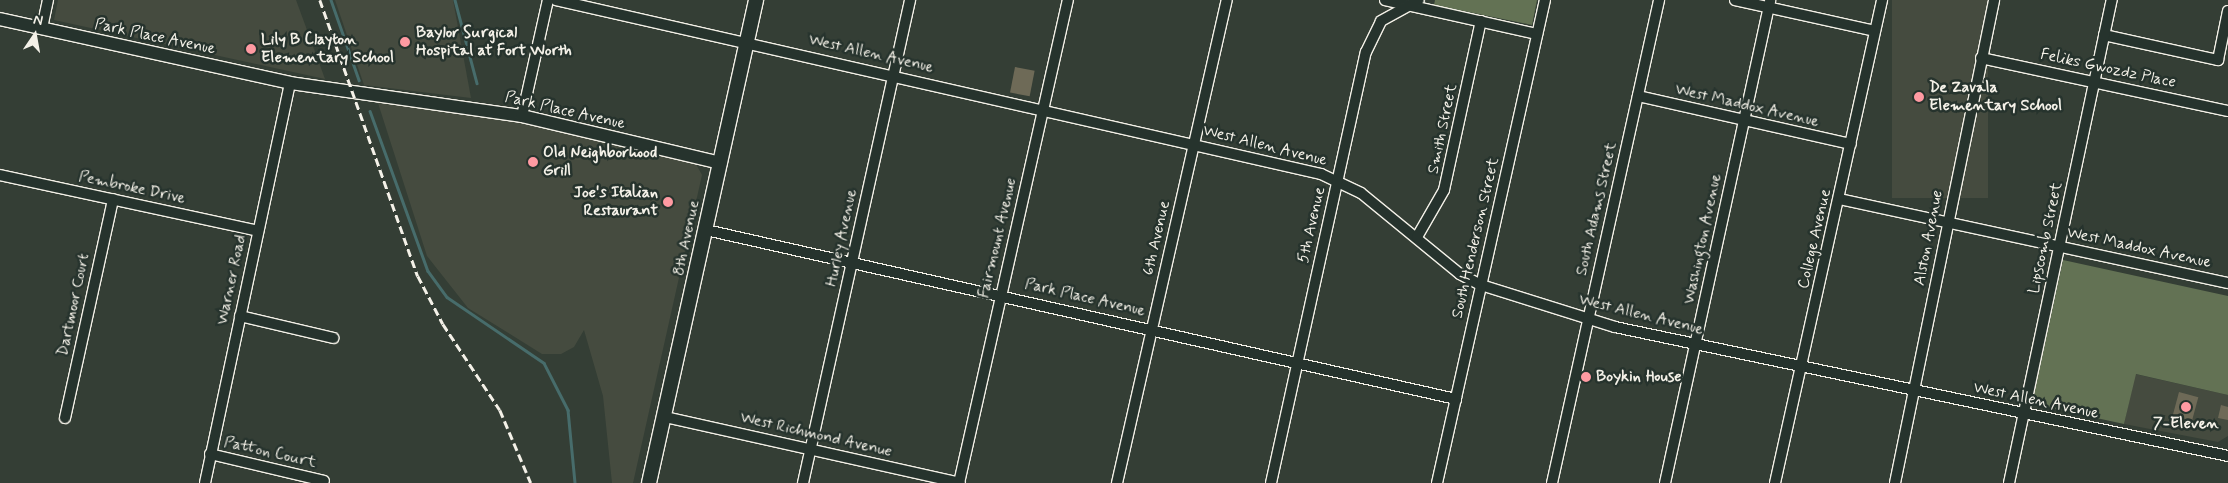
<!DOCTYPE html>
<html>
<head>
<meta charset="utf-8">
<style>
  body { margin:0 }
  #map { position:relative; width:2228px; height:483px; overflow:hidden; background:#343e35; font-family:Mynerve,sans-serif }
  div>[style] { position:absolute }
  .built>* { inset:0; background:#454b3f; transform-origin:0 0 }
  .green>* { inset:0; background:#637254 }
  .stream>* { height:2.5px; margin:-1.25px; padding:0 1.25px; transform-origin:1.25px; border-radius:1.25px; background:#476c6b }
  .building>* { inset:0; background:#6e6a57; transform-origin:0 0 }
  .roads { filter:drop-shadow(1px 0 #f4f1e8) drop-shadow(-1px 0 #f4f1e8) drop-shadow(0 1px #f4f1e8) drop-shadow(0 -1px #f4f1e8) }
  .minor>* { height:10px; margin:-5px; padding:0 5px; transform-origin:5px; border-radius:5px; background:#26332d }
  .tertiary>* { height:12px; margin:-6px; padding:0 6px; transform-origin:6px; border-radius:6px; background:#26332d }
  .secondary>* { height:14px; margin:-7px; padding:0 7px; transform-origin:7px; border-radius:7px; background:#26332d }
  .rail>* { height:2.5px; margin-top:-1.25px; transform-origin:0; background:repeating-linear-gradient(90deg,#f4f1e8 0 8px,transparent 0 12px) }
  .dots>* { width:14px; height:14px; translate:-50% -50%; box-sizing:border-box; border:2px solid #26332d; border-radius:50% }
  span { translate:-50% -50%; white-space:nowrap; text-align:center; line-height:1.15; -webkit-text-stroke:5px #26332d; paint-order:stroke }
  .poi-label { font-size:16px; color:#f4f1e8; font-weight:700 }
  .left { translate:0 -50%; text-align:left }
  .right { translate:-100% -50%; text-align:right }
  .street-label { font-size:16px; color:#f4f1e8 }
  .north { position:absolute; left:10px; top:10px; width:50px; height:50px; -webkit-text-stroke:4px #26332d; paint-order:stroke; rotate:12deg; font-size:14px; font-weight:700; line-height:20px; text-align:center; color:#f4f1e8 }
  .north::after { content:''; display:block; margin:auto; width:18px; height:22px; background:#f4f1e8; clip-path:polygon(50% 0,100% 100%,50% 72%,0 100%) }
</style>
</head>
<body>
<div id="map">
  <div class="built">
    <i style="clip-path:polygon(58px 0,296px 0,325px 79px,54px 20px)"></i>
    <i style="clip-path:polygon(335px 0,453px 0,471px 98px,364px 85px)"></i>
    <i style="left:1892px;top:0;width:96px;height:198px"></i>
    <i style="clip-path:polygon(378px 103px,531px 123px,696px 164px,702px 175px,633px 483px,612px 483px,603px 396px,584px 330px,574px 347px,561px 354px,542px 354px,468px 308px,427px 256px)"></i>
    <i style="clip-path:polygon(2135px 374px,2228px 395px,2228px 436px,2218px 442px,2124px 424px)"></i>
  </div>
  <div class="green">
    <i style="clip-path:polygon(1435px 0,1537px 0,1532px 25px,1434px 5px)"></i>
    <i style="clip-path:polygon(2063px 260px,2228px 296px,2228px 395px,2136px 374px,2124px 424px,2032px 404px)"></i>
  </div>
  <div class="stream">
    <i style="left:331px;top:0;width:85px;rotate:70.7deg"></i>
    <i style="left:455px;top:0;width:86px;rotate:75.2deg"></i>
    <i style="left:370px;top:111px;width:170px;rotate:70.1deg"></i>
    <i style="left:428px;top:271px;width:32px;rotate:54deg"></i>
    <i style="left:447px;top:297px;width:117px;rotate:34.2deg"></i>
    <i style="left:544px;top:363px;width:53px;rotate:62.9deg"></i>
    <i style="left:568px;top:410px;width:73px;rotate:84.5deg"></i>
  </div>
  <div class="building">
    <i style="left:1015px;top:67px;width:20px;height:26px;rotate:11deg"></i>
    <i style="left:2179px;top:392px;width:20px;height:25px;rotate:15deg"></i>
    <i style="clip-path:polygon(2221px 405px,2228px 407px,2228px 420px,2218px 418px)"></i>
  </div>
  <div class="roads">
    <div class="minor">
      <i style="left:556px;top:0;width:785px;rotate:12.81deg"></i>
      <i style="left:1321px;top:174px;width:44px;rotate:25.4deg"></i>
      <i style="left:1361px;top:193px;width:128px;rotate:39.3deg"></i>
      <i style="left:1460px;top:274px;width:24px;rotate:28deg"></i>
      <i style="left:1481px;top:285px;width:140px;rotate:17.4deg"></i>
      <i style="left:1615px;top:327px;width:626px;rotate:11.88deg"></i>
      <i style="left:1385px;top:0;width:156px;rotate:12.6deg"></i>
      <i style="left:1735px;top:0;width:143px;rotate:12.5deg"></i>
      <i style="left:42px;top:28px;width:29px;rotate:-78deg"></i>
      <i style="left:2104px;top:35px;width:117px;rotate:12.4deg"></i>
      <i style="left:2218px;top:60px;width:50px;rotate:-78.5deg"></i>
      <i style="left:1981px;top:58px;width:253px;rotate:12.1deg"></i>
      <i style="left:1638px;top:96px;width:218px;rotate:12.7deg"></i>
      <i style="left:522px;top:116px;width:119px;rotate:-77.4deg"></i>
      <i style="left:0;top:175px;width:264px;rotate:12.2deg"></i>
      <i style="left:1839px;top:199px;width:398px;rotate:12.2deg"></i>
      <i style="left:706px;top:230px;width:769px;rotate:12.7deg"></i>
      <i style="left:1417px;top:237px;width:54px;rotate:-60.1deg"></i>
      <i style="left:1444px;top:190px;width:173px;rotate:-77.7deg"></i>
      <i style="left:240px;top:316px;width:96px;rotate:13.3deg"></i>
      <i style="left:665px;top:417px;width:302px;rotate:12.6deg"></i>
      <i style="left:65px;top:418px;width:224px;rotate:-77.6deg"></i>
      <i style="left:210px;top:454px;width:117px;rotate:13.3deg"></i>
      <i style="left:205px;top:483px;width:409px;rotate:-78deg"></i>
      <i style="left:803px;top:483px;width:495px;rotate:-77.5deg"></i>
      <i style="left:959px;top:483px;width:495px;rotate:-77.3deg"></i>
      <i style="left:1117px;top:483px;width:495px;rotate:-77.2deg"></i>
      <i style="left:1271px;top:483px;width:441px;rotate:-77.6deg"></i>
      <i style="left:1366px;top:52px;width:34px;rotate:-64deg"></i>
      <i style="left:1381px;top:21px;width:43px;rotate:-28.9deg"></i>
      <i style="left:1437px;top:483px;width:495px;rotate:-77.4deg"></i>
      <i style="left:1552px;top:483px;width:495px;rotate:-77.5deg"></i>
      <i style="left:1665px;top:483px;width:494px;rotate:-77.7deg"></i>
      <i style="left:1775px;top:483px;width:495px;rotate:-77.5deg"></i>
      <i style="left:1895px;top:483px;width:493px;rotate:-78.4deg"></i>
      <i style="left:2009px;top:483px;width:494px;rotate:-78deg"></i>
    </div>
    <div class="tertiary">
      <i style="left:0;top:19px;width:297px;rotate:12.4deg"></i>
      <i style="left:290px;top:83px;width:234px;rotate:8.1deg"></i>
      <i style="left:522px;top:116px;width:204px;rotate:13.3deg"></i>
    </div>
    <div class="secondary">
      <i style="left:649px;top:483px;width:495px;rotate:-77.5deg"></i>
    </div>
  </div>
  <div class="rail">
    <i style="left:320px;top:0;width:293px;rotate:70.5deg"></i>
    <i style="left:418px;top:276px;width:54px;rotate:62.5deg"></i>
    <i style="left:443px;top:324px;width:103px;rotate:56.5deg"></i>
    <i style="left:500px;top:410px;width:79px;rotate:67deg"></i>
  </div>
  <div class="dots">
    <i style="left:405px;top:42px;background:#ff9aa2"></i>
    <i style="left:251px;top:49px;background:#ff9aa2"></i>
    <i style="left:1919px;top:97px;background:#ff9aa2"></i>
    <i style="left:533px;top:162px;background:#ff9aa2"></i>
    <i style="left:668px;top:202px;background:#ff9aa2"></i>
    <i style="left:1586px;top:377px;background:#ff9aa2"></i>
    <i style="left:2186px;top:407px;background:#ff9aa2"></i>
  </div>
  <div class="poi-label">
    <span class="left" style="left:416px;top:42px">Baylor Surgical<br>Hospital at Fort Worth</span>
    <span class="left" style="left:261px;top:49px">Lily B Clayton<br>Elementary School</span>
    <span class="left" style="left:1929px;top:97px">De Zavala<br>Elementary School</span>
    <span class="left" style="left:543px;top:162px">Old Neighborhood<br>Grill</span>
    <span class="right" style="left:658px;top:202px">Joe's Italian<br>Restaurant</span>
    <span class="left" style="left:1596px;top:377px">Boykin House</span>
    <span style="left:2186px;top:424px">7-Eleven</span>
  </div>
  <div class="street-label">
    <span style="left:155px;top:37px;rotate:12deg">Park Place Avenue</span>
    <span style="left:871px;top:54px;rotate:13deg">West Allen Avenue</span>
    <span style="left:2108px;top:69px;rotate:12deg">Feliks Gwozdz Place</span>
    <span style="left:1747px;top:106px;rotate:13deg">West Maddox Avenue</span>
    <span style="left:565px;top:111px;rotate:13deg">Park Place Avenue</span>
    <span style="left:1443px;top:129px;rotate:-78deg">Smith Street</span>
    <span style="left:1265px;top:146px;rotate:14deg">West Allen Avenue</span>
    <span style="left:132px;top:188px;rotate:12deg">Pembroke Drive</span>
    <span style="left:1597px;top:209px;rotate:-77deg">South Adams Street</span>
    <span style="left:1312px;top:225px;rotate:-77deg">5th Avenue</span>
    <span style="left:687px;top:238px;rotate:-78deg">8th Avenue</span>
    <span style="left:842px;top:238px;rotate:-78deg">Hurley Avenue</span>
    <span style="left:998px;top:238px;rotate:-77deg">Fairmount Avenue</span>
    <span style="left:1157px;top:238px;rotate:-77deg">6th Avenue</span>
    <span style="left:1476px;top:238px;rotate:-77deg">South Henderson Street</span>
    <span style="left:1929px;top:238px;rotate:-79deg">Alston Avenue</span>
    <span style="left:2046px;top:238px;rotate:-78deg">Lipscomb Street</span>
    <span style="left:1703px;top:239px;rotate:-78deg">Washington Avenue</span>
    <span style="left:1815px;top:239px;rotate:-77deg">College Avenue</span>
    <span style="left:2139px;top:248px;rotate:12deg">West Maddox Avenue</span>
    <span style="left:232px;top:280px;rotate:-78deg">Warner Road</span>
    <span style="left:1085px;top:298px;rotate:13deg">Park Place Avenue</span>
    <span style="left:74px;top:305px;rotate:-78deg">Dartmoor Court</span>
    <span style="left:1641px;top:315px;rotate:14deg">West Allen Avenue</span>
    <span style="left:2036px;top:401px;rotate:12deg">West Allen Avenue</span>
    <span style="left:816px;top:435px;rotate:13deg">West Richmond Avenue</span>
    <span style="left:270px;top:453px;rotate:13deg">Patton Court</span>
  </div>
  <div class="north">N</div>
</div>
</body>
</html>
